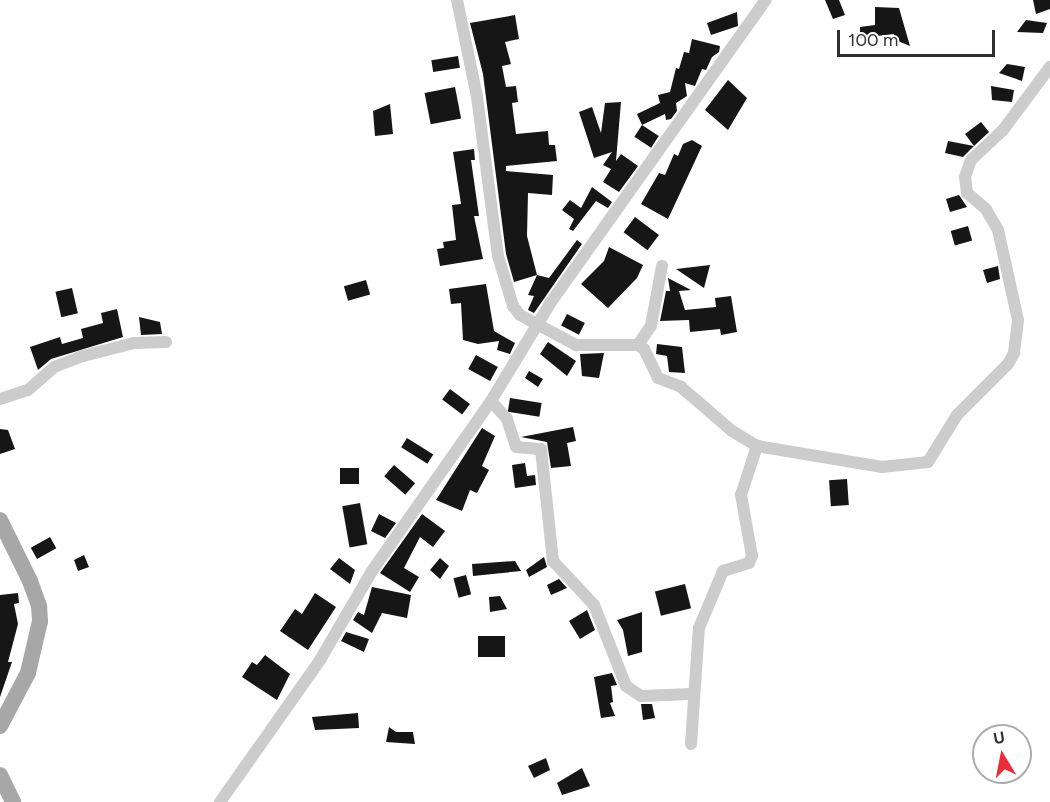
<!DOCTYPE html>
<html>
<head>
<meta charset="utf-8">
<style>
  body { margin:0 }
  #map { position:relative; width:1050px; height:802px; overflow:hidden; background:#fff; font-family:Figtree,sans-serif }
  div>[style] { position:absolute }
  .building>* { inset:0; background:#161616; transform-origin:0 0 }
  .minor>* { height:12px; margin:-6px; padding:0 6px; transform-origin:6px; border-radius:6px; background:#ccc }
  .major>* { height:16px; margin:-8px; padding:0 8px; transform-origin:8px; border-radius:8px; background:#a7a7a7 }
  span { translate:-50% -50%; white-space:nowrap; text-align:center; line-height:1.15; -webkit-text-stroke:6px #fff; paint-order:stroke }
  .north { position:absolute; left:972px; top:724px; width:60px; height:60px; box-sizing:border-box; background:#fff; border:2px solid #acacac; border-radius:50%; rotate:350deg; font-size:16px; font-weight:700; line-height:24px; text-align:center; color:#2f2f2f }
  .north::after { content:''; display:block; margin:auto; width:21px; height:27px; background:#eb2c39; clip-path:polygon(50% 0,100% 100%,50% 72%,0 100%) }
  .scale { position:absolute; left:837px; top:30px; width:158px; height:27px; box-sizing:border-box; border:3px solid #2f2f2f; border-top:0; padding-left:8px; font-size:18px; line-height:21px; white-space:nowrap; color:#2f2f2f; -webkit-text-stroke:4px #fff; paint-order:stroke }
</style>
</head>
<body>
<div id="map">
  <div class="building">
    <i style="clip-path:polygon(825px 0,839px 0,845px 15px,833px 19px)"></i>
    <i style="clip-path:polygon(1033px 0,1050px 0,1050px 9px,1036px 14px)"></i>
    <i style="clip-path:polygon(875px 7px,899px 8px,910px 46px,893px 39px,894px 34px,860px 38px,860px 27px,875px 25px)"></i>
    <i style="clip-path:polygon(737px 12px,738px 26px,711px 35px,707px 23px)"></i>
    <i style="clip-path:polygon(515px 15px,519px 39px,505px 42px,511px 64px,502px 66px,506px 87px,516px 86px,518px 102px,512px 103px,516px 134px,548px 131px,549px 145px,555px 145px,557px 161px,506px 166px,506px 171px,553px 175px,552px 195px,528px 193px,527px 236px,537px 275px,514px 282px,506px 254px,483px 74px,470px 23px)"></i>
    <i style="clip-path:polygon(1026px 20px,1047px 23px,1043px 33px,1017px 32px)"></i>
    <i style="clip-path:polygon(692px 39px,720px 46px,719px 52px,712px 57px,706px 70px,702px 69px,695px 86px,685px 83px,687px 96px,676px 103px,677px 111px,671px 119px,666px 120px,665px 114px,642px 125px,637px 114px,660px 103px,658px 95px,670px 92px,676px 68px,679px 69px,684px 52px,689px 53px)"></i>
    <i style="left:458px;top:56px;width:12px;height:27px;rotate:81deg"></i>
    <i style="clip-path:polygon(1007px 64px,1025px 67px,1022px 81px,999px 73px)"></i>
    <i style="clip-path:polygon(728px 80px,747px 98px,728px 130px,705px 110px)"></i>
    <i style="clip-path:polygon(991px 86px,1014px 90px,1012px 102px,992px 100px)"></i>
    <i style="left:455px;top:87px;width:32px;height:31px;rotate:79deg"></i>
    <i style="clip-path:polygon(621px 102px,616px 161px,621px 154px,638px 166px,619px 192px,603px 182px,611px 169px,603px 165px,612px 152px,594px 158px,579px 112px,592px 107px,601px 133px,605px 103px)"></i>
    <i style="clip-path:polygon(390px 104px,393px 134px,375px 136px,373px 111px)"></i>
    <i style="clip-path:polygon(981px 122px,989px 132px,974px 146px,965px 134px)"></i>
    <i style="left:642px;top:125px;width:20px;height:14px;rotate:33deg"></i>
    <i style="clip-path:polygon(692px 140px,702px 146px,668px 219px,641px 204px,659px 173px,665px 175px,674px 154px,678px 156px,683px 144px)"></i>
    <i style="clip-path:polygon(948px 141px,974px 146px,963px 157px,945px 153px)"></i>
    <i style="clip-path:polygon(474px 149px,475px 160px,471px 160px,479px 216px,474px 216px,483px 259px,440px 266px,437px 249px,444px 248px,443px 242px,456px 240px,452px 205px,461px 204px,453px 152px)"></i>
    <i style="clip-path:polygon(592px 187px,612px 202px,608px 208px,596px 201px,573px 231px,569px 229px,574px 219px,562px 210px,570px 200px,581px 208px)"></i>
    <i style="clip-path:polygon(959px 195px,967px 207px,950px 212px,946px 199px)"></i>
    <i style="left:635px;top:217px;width:30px;height:19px;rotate:37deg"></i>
    <i style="left:968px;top:226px;width:15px;height:18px;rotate:74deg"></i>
    <i style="clip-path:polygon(577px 240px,582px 244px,534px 313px,528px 310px,534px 296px,528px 295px,537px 275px,549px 278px)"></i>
    <i style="clip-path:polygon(609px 247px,643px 265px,637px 278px,608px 308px,581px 284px,604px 261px)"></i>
    <i style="clip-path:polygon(710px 265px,704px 288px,676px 269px)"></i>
    <i style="clip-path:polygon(998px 266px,1000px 279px,987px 283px,983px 270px)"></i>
    <i style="clip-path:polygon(668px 278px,691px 290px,679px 291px,685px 310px,716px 307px,715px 298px,731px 296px,737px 332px,721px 335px,720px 329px,690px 332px,689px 320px,660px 321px,666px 291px,670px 291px)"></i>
    <i style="left:366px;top:280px;width:15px;height:23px;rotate:74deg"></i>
    <i style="clip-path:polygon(486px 284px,494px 331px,515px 343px,510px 354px,497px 350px,499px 341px,478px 344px,463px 340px,461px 303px,451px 304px,449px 289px)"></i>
    <i style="left:72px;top:288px;width:26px;height:17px;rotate:77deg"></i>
    <i style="clip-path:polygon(117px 309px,123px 337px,51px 359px,38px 370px,30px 347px,60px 337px,62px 344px,83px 338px,81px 329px,103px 323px,101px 313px)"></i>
    <i style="left:567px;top:314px;width:20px;height:13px;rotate:27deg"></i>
    <i style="clip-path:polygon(139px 317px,160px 322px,162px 334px,141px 335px)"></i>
    <i style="clip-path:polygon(548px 342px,576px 361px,567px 376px,540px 354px)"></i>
    <i style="clip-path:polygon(657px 344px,682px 347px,685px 373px,669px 372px,667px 356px,656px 354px)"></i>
    <i style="clip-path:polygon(604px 353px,599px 378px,582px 376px,580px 354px)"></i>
    <i style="left:476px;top:355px;width:25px;height:16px;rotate:29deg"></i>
    <i style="clip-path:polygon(529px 371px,543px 379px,538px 387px,525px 378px)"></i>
    <i style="left:450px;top:389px;width:25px;height:13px;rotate:37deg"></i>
    <i style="left:510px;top:398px;width:32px;height:14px;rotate:9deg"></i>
    <i style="clip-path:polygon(573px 427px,576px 441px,567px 443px,571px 466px,551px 468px,547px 442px,521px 437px)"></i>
    <i style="clip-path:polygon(482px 428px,495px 436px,482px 466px,489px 470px,477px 493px,470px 490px,462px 511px,436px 500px)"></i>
    <i style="clip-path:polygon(0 429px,8px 430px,15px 449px,0 454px)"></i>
    <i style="left:407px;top:438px;width:31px;height:11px;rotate:32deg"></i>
    <i style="clip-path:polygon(525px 463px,527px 476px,535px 475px,536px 485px,515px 488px,512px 465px)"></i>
    <i style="left:394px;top:465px;width:28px;height:15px;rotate:41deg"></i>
    <i style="left:340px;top:468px;width:19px;height:16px"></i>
    <i style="left:847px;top:479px;width:26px;height:18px;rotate:86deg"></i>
    <i style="left:360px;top:503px;width:42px;height:18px;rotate:80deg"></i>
    <i style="clip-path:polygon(379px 514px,396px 523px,385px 538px,371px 531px)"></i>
    <i style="clip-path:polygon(422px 514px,445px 531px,433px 547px,420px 537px,404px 568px,419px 577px,410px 592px,380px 573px)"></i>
    <i style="left:50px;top:537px;width:13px;height:22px;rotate:61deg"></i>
    <i style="clip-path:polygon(84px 555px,89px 567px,78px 571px,74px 560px)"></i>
    <i style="clip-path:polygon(544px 557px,547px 567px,529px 577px,526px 570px)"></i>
    <i style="clip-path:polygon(339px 558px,355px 570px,350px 584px,330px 569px)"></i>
    <i style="clip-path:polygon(440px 558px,449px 566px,440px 579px,430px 570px)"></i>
    <i style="clip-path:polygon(515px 561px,521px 571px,473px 576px,472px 564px)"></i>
    <i style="left:466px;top:575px;width:20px;height:13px;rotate:75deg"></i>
    <i style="clip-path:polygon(559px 579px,567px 588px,551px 595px,547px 585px)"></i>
    <i style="left:685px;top:584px;width:25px;height:31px;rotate:76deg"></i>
    <i style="clip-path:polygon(372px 587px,411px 595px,407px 618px,382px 613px,372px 633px,353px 620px,358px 612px,364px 615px)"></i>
    <i style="clip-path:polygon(18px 593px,19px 603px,14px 604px,18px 624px,8px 662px,12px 662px,0 697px,0 595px)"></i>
    <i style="clip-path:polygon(315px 593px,336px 607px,308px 650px,280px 631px,295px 609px,302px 614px)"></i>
    <i style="clip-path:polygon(500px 596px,507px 609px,490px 612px,489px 597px)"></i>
    <i style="clip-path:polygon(587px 610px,595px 630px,580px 639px,569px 621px)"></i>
    <i style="clip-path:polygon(642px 612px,642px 652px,628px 656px,623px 630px,617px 620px)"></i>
    <i style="clip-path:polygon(346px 632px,369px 639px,364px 652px,341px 641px)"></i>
    <i style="left:478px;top:636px;width:27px;height:21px"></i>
    <i style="clip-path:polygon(265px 655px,290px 674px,277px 700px,242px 677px,252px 662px,257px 665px)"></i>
    <i style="clip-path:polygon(612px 673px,617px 685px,611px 686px,613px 702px,610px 703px,615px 716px,601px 718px,594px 677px)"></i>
    <i style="clip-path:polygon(641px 704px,652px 704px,655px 718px,643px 720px)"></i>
    <i style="clip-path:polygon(358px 713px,359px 728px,315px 730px,312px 717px)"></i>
    <i style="clip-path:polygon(389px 727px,396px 732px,413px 732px,415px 744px,386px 742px)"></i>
    <i style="clip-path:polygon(546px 758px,550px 770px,534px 778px,528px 766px)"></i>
    <i style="clip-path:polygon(582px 768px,590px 786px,562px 795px,557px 783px)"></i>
  </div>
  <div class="minor">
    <i style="left:457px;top:0;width:99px;rotate:78.3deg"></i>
    <i style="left:477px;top:97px;width:160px;rotate:82.5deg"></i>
    <i style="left:498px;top:256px;width:52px;rotate:73.3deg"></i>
    <i style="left:513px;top:306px;width:11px;rotate:52deg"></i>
    <i style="left:520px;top:315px;width:64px;rotate:28.2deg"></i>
    <i style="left:576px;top:345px;width:62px"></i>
    <i style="left:638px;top:345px;width:7px;rotate:34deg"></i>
    <i style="left:644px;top:349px;width:32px;rotate:64deg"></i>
    <i style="left:658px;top:378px;width:25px;rotate:21deg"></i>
    <i style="left:681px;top:387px;width:67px;rotate:40.8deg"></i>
    <i style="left:732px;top:431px;width:29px;rotate:31deg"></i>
    <i style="left:757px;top:446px;width:127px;rotate:9.5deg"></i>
    <i style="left:882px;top:467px;width:46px;rotate:-6.2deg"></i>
    <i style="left:928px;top:462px;width:55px;rotate:-58.3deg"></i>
    <i style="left:957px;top:415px;width:72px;rotate:-45deg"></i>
    <i style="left:1008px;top:364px;width:13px;rotate:-61deg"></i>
    <i style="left:1014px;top:353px;width:33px;rotate:-83deg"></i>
    <i style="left:1018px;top:320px;width:92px;rotate:-102.5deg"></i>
    <i style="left:998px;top:230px;width:24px;rotate:-120deg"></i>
    <i style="left:986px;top:209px;width:25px;rotate:-140deg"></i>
    <i style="left:967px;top:193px;width:16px;rotate:-97deg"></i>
    <i style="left:965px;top:177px;width:18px;rotate:-71deg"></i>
    <i style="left:971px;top:160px;width:44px;rotate:-43.2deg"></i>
    <i style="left:1003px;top:130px;width:79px;rotate:-53.3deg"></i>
    <i style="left:638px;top:345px;width:23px;rotate:-56deg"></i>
    <i style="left:651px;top:326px;width:61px;rotate:-79.6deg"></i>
    <i style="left:0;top:399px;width:29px;rotate:-18deg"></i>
    <i style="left:28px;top:390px;width:35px;rotate:-41deg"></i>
    <i style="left:54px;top:367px;width:31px;rotate:-21deg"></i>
    <i style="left:83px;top:356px;width:53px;rotate:-14.3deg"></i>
    <i style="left:134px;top:343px;width:32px;rotate:-2deg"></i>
    <i style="left:491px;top:401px;width:24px;rotate:48deg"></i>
    <i style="left:507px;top:419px;width:29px;rotate:72deg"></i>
    <i style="left:516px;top:447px;width:25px;rotate:5deg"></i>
    <i style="left:541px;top:449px;width:113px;rotate:83.9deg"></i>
    <i style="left:553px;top:561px;width:60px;rotate:47deg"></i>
    <i style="left:594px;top:605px;width:87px;rotate:68.4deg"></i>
    <i style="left:626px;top:686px;width:18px;rotate:34deg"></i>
    <i style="left:641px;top:696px;width:50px;rotate:-2.3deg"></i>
    <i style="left:691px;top:744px;width:116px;rotate:-86.1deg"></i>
    <i style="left:699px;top:628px;width:62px;rotate:-67.2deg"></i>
    <i style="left:723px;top:571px;width:27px;rotate:-17deg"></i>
    <i style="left:749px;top:563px;width:8px;rotate:-67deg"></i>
    <i style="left:752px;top:556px;width:62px;rotate:-100.2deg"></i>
    <i style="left:741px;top:495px;width:52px;rotate:-71.9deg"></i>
    <i style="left:220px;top:802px;width:174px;rotate:-54.8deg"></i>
    <i style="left:320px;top:660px;width:103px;rotate:-59.7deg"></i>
    <i style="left:372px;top:571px;width:208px;rotate:-55deg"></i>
    <i style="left:491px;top:401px;width:116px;rotate:-58.8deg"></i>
    <i style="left:551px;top:302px;width:371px;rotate:-54.6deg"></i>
  </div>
  <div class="major">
    <i style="left:0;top:520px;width:68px;rotate:63.8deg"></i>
    <i style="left:30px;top:581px;width:27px;rotate:70deg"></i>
    <i style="left:39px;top:606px;width:15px;rotate:86deg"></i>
    <i style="left:40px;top:621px;width:53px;rotate:103deg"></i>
    <i style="left:28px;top:673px;width:60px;rotate:117.8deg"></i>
    <i style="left:0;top:775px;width:30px;rotate:64deg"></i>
  </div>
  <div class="north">U</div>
  <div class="scale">100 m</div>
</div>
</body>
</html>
